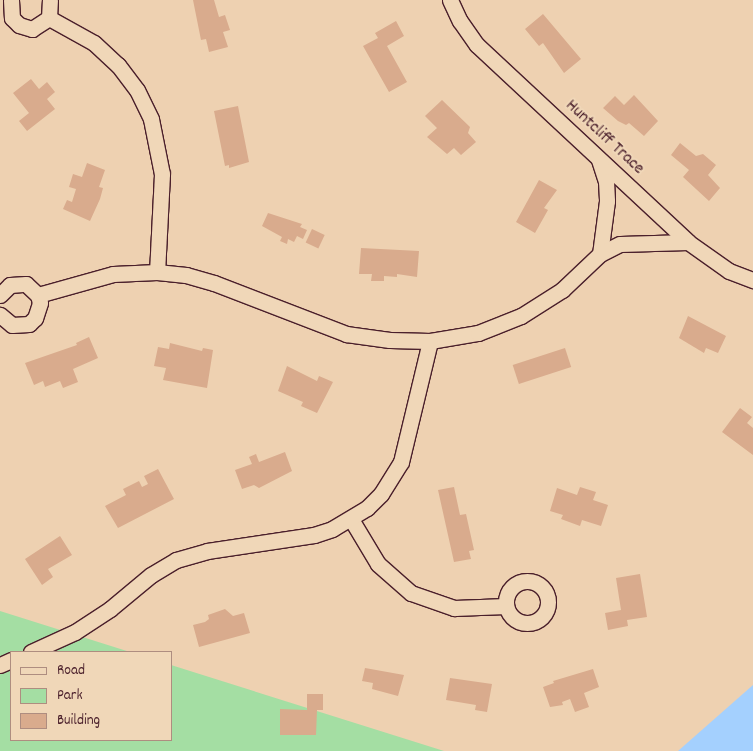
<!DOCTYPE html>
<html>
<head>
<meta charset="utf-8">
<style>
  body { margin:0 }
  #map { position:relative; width:753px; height:751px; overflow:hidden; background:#eed1b1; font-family:Dekko,sans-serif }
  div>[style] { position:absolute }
  .green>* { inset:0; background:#a4dea3 }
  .water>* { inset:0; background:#a4d0fe }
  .building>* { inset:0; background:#d9ab8d; transform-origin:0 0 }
  .roads { filter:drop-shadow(1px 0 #4a1f2b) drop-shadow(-1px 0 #4a1f2b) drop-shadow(0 1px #4a1f2b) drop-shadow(0 -1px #4a1f2b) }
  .minor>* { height:15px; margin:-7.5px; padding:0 7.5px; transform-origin:7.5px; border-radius:7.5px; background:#f0d7b8 }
  .minor>.ring { margin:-7.5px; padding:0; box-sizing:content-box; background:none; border:15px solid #f0d7b8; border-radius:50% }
  span { translate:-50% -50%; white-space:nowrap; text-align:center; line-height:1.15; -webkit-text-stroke:4px #f0d7b8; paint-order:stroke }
  .street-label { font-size:18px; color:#4a1f2b }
  .legend { position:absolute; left:10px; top:651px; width:162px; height:90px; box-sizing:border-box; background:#f0d7b8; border:1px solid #ae8d80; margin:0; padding:6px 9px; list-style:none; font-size:15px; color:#4a1f2b }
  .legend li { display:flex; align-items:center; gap:10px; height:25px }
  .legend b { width:25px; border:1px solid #ae8d80 }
</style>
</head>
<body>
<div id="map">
  <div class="green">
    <i style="clip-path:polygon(0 611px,130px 652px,11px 652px,11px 740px,171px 740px,171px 665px,444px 751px,0 751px)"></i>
  </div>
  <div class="water">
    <i style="clip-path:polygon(753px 685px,753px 751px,678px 751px)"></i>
  </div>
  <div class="building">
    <i style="clip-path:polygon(193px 0,214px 0,219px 17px,225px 15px,230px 30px,223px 32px,228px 47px,209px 52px,206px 39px,201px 40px)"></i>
    <i style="clip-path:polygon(543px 14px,581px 59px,564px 73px,543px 43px,539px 46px,525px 29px)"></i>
    <i style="clip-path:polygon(396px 21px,404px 36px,387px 46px,407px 82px,389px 92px,363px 46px,378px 38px,375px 33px)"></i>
    <i style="clip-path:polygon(31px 79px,39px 89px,47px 82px,55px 92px,47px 99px,55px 109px,27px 131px,19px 121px,29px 113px,13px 93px)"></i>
    <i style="clip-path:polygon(634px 95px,658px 121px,644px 136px,629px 123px,626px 125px,618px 121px,603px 108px,615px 96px,624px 105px)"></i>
    <i style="clip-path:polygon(442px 100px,470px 127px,468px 133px,476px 142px,461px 155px,454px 148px,447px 154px,427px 137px,437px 128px,425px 116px)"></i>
    <i style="clip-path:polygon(238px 106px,249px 162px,229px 168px,229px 165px,225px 166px,214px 111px)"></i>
    <i style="clip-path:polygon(680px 143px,696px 156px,703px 154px,716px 165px,708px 175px,720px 188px,709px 201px,683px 177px,689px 170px,671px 155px)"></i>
    <i style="clip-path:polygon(87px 163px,105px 170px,99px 187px,103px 188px,100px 199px,90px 221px,63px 209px,67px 200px,72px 202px,76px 189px,69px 187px,73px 174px,82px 177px)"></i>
    <i style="clip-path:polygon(539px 180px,557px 190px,544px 208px,548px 210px,535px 233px,516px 222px)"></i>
    <i style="clip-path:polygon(268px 213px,302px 224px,300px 227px,307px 230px,303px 239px,297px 236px,294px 242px,288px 239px,287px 244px,280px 241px,282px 237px,262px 226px)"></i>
    <i style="left:312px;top:229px;width:14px;height:15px;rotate:25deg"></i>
    <i style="clip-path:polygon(361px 248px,419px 251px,417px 277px,397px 274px,397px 277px,384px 276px,384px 281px,371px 281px,372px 274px,359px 274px)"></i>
    <i style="clip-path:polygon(688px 316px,726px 336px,718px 353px,706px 348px,704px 353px,679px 338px)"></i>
    <i style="clip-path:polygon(89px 337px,98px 358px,73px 369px,78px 382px,63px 388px,60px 381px,45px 387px,43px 381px,34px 385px,25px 363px,77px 345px,76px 343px)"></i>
    <i style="clip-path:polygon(170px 343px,202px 351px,203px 348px,213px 350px,207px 388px,163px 380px,166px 368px,154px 366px,158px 347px,169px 349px)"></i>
    <i style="left:565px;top:348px;width:20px;height:55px;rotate:72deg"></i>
    <i style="clip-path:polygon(287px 366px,317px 381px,319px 376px,333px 382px,317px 413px,301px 406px,303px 402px,278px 391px)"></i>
    <i style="clip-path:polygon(740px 408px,752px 417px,747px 423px,753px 428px,753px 455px,722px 432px)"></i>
    <i style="clip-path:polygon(285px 452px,292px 471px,259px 488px,254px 485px,242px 489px,235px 470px,252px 464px,249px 457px,256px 454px,259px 462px)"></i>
    <i style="clip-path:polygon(158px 469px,174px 499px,118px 528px,105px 506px,126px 495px,123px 489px,139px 481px,142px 487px,148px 484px,144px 476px)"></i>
    <i style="clip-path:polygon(454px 487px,460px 515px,466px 514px,474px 550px,469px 551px,471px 559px,454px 562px,438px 490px)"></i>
    <i style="clip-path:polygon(580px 487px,596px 492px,593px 500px,608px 505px,601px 526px,582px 520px,580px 526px,561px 519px,563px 515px,550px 511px,557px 488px,577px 495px)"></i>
    <i style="clip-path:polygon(60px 536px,72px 555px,48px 569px,53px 577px,42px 585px,25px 559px)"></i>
    <i style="clip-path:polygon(640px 574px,647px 617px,627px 620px,628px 626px,608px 630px,605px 613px,621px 610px,616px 578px)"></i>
    <i style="clip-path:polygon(225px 609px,233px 616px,244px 613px,250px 633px,199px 647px,193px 625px,205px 622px,209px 619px,208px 615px)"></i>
    <i style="clip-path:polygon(365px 668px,404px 675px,398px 696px,372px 689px,373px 683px,362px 681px)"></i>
    <i style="clip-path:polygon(593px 669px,599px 687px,584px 693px,589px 707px,575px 712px,570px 699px,562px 702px,563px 705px,550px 707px,543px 687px,554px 683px,553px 681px)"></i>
    <i style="clip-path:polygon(450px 678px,492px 684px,487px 712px,475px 710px,476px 705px,446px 700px)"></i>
    <i style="clip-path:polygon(307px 694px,323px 694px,323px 710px,317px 710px,316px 735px,280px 735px,280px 709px,307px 710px)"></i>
  </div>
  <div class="roads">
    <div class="minor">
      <i style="left:11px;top:0;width:18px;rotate:87deg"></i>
      <i style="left:12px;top:18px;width:10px;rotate:45deg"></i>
      <i style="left:19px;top:25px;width:14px;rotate:17deg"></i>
      <i style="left:32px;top:29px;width:20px;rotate:-33deg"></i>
      <i style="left:49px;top:18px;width:18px;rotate:-87deg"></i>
      <i style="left:450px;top:0;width:23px;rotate:65deg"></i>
      <i style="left:460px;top:21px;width:29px;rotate:55deg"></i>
      <i style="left:477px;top:45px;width:289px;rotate:43deg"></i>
      <i style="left:688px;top:242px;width:50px;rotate:35.3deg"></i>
      <i style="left:729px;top:271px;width:26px;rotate:21deg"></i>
      <i style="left:49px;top:18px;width:51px;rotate:29.1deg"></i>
      <i style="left:94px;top:43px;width:33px;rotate:43deg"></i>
      <i style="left:118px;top:65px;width:31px;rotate:53deg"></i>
      <i style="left:137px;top:90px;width:32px;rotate:64deg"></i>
      <i style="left:151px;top:119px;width:56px;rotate:78.7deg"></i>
      <i style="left:162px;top:174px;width:98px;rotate:92.9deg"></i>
      <i style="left:599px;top:160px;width:22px;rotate:72deg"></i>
      <i style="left:606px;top:181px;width:20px;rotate:87deg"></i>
      <i style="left:607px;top:201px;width:53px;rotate:97.5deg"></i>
      <i style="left:0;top:295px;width:14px;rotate:-45deg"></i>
      <i style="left:10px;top:285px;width:16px;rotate:-4deg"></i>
      <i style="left:26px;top:284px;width:16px;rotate:43deg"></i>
      <i style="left:38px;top:295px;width:8px;rotate:76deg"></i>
      <i style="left:40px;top:303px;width:16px;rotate:108deg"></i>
      <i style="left:35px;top:318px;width:8px;rotate:135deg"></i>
      <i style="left:29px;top:324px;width:17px;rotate:177deg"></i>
      <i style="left:12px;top:325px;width:16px;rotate:-140deg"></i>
      <i style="left:38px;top:295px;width:78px;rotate:-15.6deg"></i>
      <i style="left:113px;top:274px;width:44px;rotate:-2.6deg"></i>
      <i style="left:157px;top:272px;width:29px;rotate:6deg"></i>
      <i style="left:186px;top:275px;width:29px;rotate:16deg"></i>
      <i style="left:214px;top:283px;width:142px;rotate:21.1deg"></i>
      <i style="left:346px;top:334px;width:44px;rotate:7.8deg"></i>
      <i style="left:390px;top:340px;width:40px;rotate:1.4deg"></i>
      <i style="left:430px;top:341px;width:49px;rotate:-9.5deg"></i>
      <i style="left:478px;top:333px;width:46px;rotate:-21.6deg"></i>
      <i style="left:521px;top:316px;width:49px;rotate:-32.4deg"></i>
      <i style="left:562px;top:290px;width:52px;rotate:-43.5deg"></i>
      <i style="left:600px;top:254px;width:22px;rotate:-27deg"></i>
      <i style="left:620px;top:244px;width:68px;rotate:-1.7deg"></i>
      <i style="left:351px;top:519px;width:52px;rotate:59deg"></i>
      <i style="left:378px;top:564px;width:44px;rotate:41.3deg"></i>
      <i style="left:411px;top:593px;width:46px;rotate:19.2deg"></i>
      <i style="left:454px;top:608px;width:52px;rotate:-2.2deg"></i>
      <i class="ring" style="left:506px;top:581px;width:27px;height:27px"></i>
      <i style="left:31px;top:652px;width:48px;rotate:-24.4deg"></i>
      <i style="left:75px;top:632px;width:42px;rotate:-33.3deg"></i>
      <i style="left:110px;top:609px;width:53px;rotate:-39.7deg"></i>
      <i style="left:151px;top:575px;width:29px;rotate:-31deg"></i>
      <i style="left:176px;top:560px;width:32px;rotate:-16deg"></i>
      <i style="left:207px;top:551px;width:108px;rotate:-8.5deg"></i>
      <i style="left:314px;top:535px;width:19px;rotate:-18deg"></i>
      <i style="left:332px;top:529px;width:41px;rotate:-31deg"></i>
      <i style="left:367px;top:508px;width:20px;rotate:-45deg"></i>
      <i style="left:381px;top:494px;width:38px;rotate:-58deg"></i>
      <i style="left:401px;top:462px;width:124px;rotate:-76.5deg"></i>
      <i style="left:0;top:665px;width:12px;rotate:-24deg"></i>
    </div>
  </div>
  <div class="street-label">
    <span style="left:604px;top:138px;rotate:43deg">Huntcliff Trace</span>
  </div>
  <ul class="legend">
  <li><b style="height:6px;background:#f0d7b8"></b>Road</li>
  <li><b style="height:14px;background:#a4dea3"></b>Park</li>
  <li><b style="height:14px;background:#d9ab8d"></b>Building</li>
  </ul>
</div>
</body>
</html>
